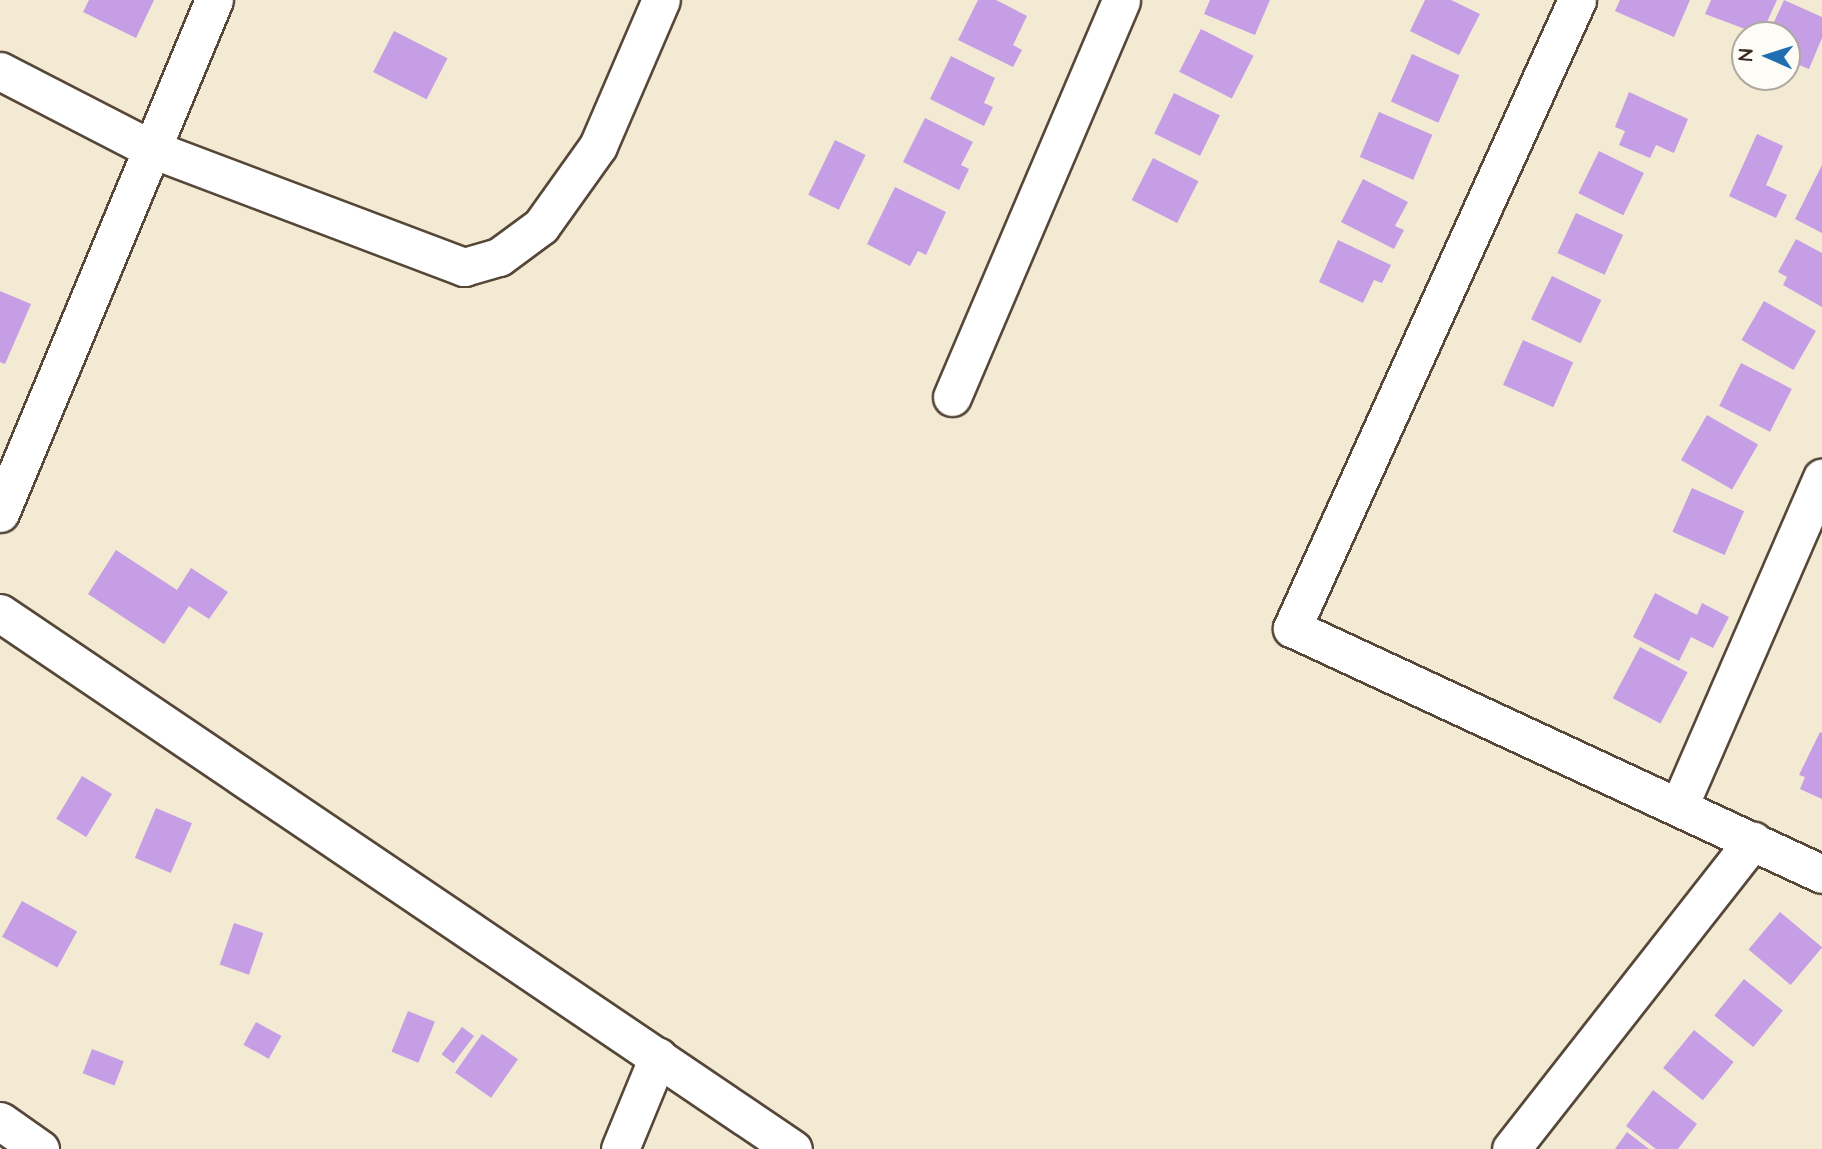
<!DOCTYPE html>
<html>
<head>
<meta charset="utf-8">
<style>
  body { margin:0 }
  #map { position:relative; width:1822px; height:1149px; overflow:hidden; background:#f2ead2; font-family:"Architects Daughter",sans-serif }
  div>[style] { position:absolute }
  .building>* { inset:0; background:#c59ee5; transform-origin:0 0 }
  .roads { filter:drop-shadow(2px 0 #564739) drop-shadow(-2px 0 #564739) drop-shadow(0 2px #564739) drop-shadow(0 -2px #564739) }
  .street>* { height:37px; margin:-18.5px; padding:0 18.5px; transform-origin:18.5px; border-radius:18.5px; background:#fff }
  span { translate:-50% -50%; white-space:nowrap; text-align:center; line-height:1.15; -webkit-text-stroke:5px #fdfcf7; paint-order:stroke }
  .north { position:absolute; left:1731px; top:21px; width:70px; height:70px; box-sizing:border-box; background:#fdfcf7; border:2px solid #afa8a0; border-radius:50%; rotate:273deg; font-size:19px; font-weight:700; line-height:28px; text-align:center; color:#3b2a1e }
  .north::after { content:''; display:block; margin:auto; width:24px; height:32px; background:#1f6fb2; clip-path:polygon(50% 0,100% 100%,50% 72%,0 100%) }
</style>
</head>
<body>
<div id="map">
  <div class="building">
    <i style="clip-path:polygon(89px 0,154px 0,136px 38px,83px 12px)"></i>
    <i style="clip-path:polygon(978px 0,996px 0,1027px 16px,1013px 45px,1022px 50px,1013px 67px,958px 40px)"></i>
    <i style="clip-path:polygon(1210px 0,1270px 0,1255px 35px,1204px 14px)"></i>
    <i style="clip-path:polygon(1425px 0,1451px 0,1480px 14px,1459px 55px,1410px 31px)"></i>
    <i style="clip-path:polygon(1620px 0,1690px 0,1674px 37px,1615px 11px)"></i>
    <i style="clip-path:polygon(1711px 0,1777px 0,1761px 35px,1705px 14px)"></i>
    <i style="clip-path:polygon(1784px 0,1822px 17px,1822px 38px,1809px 69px,1787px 60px,1787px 35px,1768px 35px)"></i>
    <i style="left:1201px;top:29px;width:59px;height:48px;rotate:27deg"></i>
    <i style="left:394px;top:31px;width:60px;height:46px;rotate:27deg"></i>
    <i style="left:1412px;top:54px;width:52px;height:52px;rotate:24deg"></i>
    <i style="clip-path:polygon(951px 56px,995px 78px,984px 103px,993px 107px,984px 126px,930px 99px)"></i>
    <i style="clip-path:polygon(1629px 92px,1688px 119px,1674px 153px,1656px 145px,1650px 158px,1619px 145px,1625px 131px,1615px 127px)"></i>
    <i style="left:1174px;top:93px;width:51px;height:45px;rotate:26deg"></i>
    <i style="left:1379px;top:112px;width:58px;height:49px;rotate:23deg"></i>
    <i style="clip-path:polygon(925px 118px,973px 142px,961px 165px,969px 169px,959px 190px,903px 162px)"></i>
    <i style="clip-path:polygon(1757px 134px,1783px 146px,1766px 185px,1787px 195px,1776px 218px,1729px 196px)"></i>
    <i style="left:835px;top:140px;width:34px;height:61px;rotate:26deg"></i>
    <i style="left:1599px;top:151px;width:50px;height:47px;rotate:26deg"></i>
    <i style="left:1153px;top:158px;width:51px;height:47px;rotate:27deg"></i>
    <i style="clip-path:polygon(1822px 165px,1822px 233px,1795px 219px)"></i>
    <i style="clip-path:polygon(1363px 179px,1408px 202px,1395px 226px,1404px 230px,1394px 249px,1341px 222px)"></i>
    <i style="clip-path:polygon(895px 187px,946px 212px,926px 255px,918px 251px,910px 266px,867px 244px)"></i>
    <i style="left:1576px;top:213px;width:52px;height:44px;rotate:25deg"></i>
    <i style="clip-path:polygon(1796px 239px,1822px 253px,1822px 307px,1783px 285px,1787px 277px,1778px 272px)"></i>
    <i style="clip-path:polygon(1338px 240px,1391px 265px,1382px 283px,1374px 280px,1363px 303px,1319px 282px)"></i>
    <i style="left:1552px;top:276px;width:55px;height:48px;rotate:26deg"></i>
    <i style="clip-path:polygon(0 291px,31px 304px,5px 364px,0 362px)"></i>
    <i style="left:1764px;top:301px;width:60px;height:45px;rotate:30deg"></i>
    <i style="left:1523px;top:340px;width:55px;height:49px;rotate:24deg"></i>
    <i style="left:1741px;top:363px;width:57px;height:48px;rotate:27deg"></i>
    <i style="left:1707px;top:415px;width:59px;height:52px;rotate:30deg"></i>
    <i style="left:1692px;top:488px;width:57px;height:48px;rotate:24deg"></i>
    <i style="clip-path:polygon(116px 550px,177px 590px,191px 568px,228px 592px,209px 619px,189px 606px,164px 644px,88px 594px)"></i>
    <i style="clip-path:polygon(1655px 593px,1697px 615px,1702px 603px,1729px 617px,1713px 648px,1691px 637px,1679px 661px,1633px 637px)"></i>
    <i style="left:1640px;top:647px;width:54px;height:58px;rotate:28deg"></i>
    <i style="clip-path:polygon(1820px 732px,1822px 733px,1822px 799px,1800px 789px,1805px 777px,1799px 775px)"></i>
    <i style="left:82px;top:776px;width:35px;height:50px;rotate:31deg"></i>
    <i style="left:156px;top:808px;width:39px;height:54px;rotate:23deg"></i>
    <i style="left:22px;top:901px;width:63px;height:41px;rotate:29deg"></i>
    <i style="left:1780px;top:912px;width:55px;height:49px;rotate:40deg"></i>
    <i style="left:234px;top:923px;width:31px;height:44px;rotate:19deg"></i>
    <i style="left:1744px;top:979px;width:50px;height:47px;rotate:39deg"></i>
    <i style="left:408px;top:1011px;width:29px;height:44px;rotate:22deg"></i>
    <i style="left:256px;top:1022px;width:29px;height:26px;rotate:29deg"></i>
    <i style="left:462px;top:1027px;width:15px;height:34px;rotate:37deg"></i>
    <i style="left:1694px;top:1030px;width:51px;height:49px;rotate:39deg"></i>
    <i style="left:482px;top:1034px;width:44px;height:47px;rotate:35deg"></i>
    <i style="left:92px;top:1049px;width:34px;height:26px;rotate:21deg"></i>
    <i style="clip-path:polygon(1653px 1090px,1697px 1124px,1678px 1149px,1656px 1149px,1626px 1126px)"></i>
    <i style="clip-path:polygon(1627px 1132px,1649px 1149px,1615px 1149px)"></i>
  </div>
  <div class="roads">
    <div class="street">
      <i style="left:1577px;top:0;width:690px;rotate:114.41deg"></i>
      <i style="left:1292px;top:628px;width:584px;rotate:24.9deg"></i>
      <i style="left:0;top:71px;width:168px;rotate:27.3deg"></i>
      <i style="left:149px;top:148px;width:337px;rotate:20.7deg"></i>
      <i style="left:464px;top:267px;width:36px;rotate:-16deg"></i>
      <i style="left:499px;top:257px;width:52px;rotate:-36.4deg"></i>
      <i style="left:541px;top:226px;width:98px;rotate:-54.5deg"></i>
      <i style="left:598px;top:146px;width:159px;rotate:-66.7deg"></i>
      <i style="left:952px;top:397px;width:431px;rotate:-66.9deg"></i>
      <i style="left:0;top:513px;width:556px;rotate:-67.36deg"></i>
      <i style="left:0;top:613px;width:957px;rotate:34.06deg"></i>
      <i style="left:1680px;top:804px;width:356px;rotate:-66.5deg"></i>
      <i style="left:0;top:1121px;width:49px;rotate:35deg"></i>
      <i style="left:620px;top:1149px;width:100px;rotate:-67.6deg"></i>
      <i style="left:1511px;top:1149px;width:392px;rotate:-51.9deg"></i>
    </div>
  </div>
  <div class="north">N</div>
</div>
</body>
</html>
